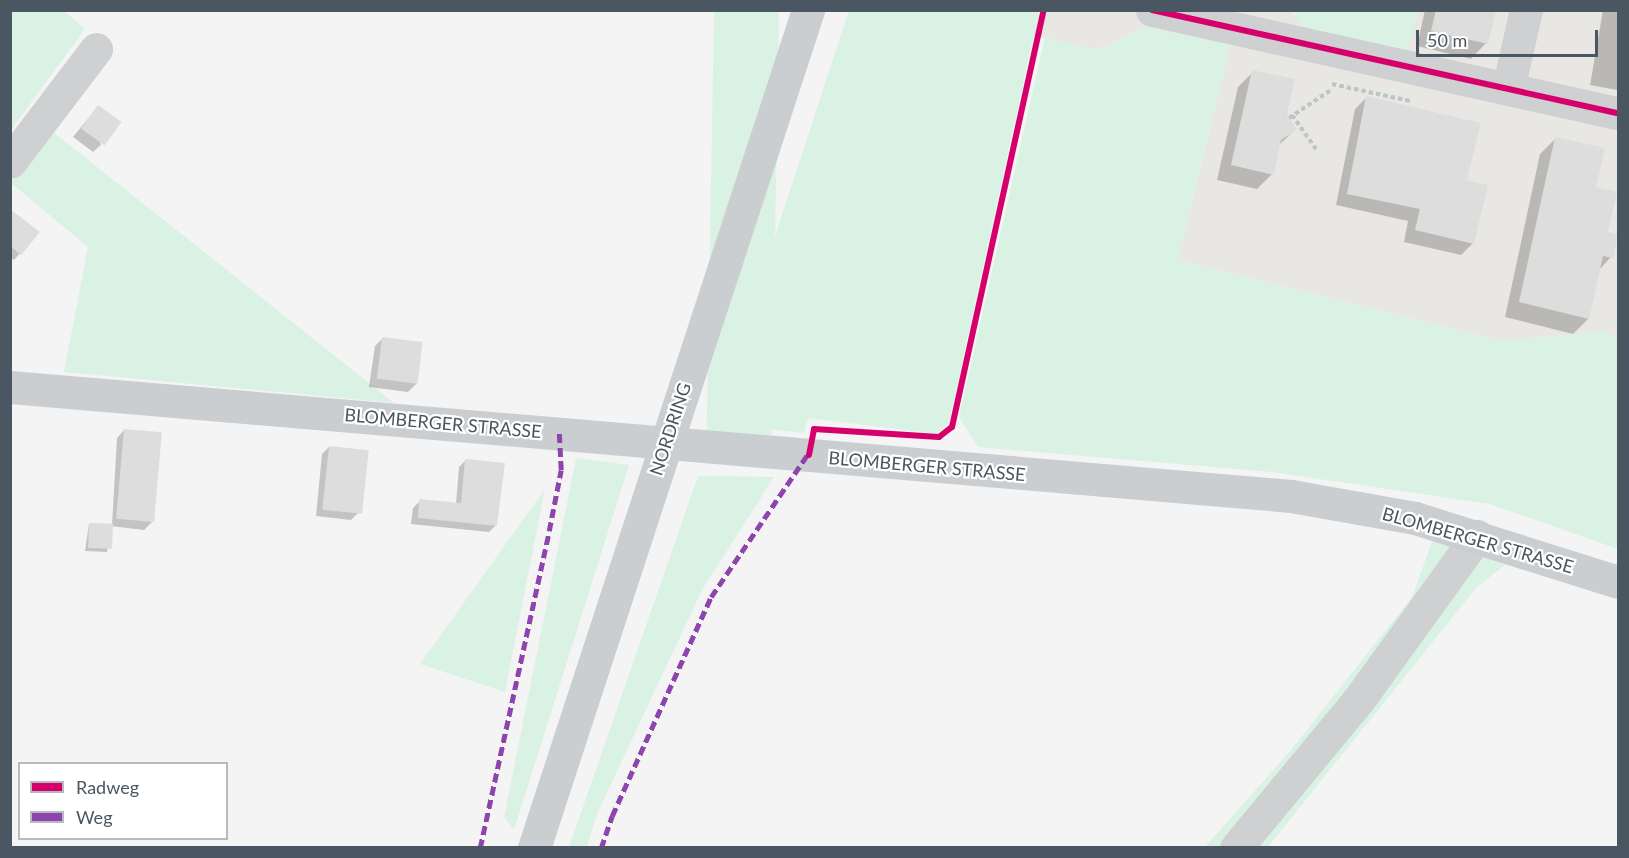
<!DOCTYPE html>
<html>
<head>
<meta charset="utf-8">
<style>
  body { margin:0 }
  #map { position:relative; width:1629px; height:858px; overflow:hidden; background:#f4f4f4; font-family:Lato,sans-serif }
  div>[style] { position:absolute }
  .commercial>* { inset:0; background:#e8e7e3 }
  .green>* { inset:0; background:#d9f2e3; transform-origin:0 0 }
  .shadow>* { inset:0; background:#0003 }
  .building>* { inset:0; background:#ddddde; transform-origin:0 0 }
  .path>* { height:4px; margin-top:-2px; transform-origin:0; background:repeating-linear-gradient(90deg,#bcc7c4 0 4.5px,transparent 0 7.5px) }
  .minor>* { height:33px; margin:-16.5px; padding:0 16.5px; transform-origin:16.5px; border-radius:16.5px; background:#ced0d2 }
  .major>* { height:33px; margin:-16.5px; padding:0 16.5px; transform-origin:16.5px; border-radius:16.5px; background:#caced1 }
  .quiet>* { height:4.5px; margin-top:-2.25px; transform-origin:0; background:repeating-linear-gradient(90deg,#8e44ad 0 9px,transparent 0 13.5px) }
  .cycleway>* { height:6px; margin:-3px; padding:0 3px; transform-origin:3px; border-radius:3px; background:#d6006c }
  span { translate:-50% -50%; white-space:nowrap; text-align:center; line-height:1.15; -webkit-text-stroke:4.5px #fff; paint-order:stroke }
  .street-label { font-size:18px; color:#4a5661 }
  .frame { position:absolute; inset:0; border:12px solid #4a5661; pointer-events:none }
  .legend { position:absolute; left:18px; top:762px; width:210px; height:78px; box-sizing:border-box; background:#fff; border:2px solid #b7bbc0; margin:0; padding:8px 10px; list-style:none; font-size:18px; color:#4a5661 }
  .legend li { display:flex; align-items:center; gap:12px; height:30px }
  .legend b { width:30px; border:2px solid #b7bbc0 }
  .scale { position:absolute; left:1416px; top:30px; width:182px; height:27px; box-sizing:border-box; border:3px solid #4a5661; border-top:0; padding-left:8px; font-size:18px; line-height:21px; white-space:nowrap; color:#4a5661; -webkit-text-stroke:4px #fff; paint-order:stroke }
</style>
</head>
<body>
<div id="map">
  <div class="commercial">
    <i style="clip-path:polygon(1040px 11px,1293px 11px,1293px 14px,1406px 53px,1418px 11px,1618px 11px,1618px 343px,1608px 331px,1502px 341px,1178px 260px,1230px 44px,1144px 27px,1105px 47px,1092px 49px,1033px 36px)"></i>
  </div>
  <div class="green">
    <i style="clip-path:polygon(11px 10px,64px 11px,85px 29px,11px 130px)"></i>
    <i style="left:714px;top:10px;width:65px;height:424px;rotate:1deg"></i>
    <i style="clip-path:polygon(849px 10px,1039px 11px,949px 422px,937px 434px,808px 418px,804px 433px,714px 423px)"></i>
    <i style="clip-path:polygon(1293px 10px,1418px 11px,1406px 53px,1305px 30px)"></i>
    <i style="clip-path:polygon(1144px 27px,1230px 44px,1178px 260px,1502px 341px,1608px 331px,1618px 343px,1618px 549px,1490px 504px,1272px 472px,978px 447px,959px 417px,1045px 37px,1093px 49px,1105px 47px)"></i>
    <i style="clip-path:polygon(52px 131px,394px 403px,64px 372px,88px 247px,11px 183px)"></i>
    <i style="clip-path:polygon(576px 458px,629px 465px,514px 830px,504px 817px)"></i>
    <i style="clip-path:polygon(698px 476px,774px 477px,702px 590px,597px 814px,587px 847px,569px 847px)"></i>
    <i style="clip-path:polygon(545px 489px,505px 692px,420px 664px)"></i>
    <i style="clip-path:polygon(1433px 539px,1506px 564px,1476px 588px,1268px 847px,1204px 848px,1291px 750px,1412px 597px)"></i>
  </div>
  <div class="shadow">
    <i style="clip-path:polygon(1425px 10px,1494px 10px,1486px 43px,1471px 59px,1417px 46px)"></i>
    <i style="clip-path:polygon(1603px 10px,1618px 10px,1617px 90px,1590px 85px)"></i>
    <i style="clip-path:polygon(1253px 72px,1295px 130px,1278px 146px,1272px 174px,1257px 189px,1217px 180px,1238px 87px)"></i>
    <i style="clip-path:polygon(1367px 97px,1466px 181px,1473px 243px,1461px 255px,1404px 242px,1408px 221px,1336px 205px,1355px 109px)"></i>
    <i style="clip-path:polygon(91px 115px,101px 145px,93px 152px,73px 137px)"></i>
    <i style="clip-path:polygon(1555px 139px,1594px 188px,1611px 257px,1599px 270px,1588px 319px,1573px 334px,1505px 317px,1540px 154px)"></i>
    <i style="clip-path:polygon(10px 215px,38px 233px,14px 260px,10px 257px)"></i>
    <i style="clip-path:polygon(383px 338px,416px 384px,408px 392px,369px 387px,375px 346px)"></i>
    <i style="clip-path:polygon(124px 430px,152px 522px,144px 530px,111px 526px,107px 552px,85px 551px,89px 524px,112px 525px,117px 438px)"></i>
    <i style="clip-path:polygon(329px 447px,358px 513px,351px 520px,316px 516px,322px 454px)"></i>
    <i style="clip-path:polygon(466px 460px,496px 525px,489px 532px,411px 524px,413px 508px,420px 501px,456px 504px,459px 467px)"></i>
  </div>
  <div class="building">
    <i style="clip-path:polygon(1436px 10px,1496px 10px,1488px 44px,1431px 31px)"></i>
    <i style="clip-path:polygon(1252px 70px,1295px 79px,1287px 114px,1297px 130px,1281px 140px,1274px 175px,1231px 165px)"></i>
    <i style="clip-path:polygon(1366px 96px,1481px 123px,1467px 180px,1488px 185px,1474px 244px,1415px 230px,1420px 209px,1347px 194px)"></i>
    <i style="left:98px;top:105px;width:29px;height:29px;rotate:36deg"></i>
    <i style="clip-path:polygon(1555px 137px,1605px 148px,1596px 187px,1617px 192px,1608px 232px,1618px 234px,1613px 258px,1603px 256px,1589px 319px,1519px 302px)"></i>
    <i style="clip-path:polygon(10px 209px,40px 232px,21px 255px,10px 246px)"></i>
    <i style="left:382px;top:337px;width:41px;height:42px;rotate:7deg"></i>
    <i style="left:124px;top:429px;width:38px;height:90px;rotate:5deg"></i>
    <i style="left:329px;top:446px;width:40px;height:64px;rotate:6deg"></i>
    <i style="clip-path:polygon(465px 459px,505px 463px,497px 526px,418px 518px,419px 499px,461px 503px)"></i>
    <i style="left:89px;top:523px;width:24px;height:25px;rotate:2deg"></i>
  </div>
  <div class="path">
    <i style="left:1332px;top:84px;width:80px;rotate:12.3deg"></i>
    <i style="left:1292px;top:115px;width:42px;rotate:54.8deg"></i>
    <i style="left:1289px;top:118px;width:50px;rotate:-33.7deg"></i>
  </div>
  <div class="minor">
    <i style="left:1152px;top:10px;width:477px;rotate:12.5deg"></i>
    <i style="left:1508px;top:89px;width:81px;rotate:-77.2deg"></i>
    <i style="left:10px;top:162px;width:142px;rotate:-52.7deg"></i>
    <i style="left:1236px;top:848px;width:195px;rotate:-50.4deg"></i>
    <i style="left:1360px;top:698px;width:200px;rotate:-54.2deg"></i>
  </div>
  <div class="major">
    <i style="left:10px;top:387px;width:1286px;rotate:4.86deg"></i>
    <i style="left:1291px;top:496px;width:126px;rotate:10.1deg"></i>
    <i style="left:1415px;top:518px;width:213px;rotate:17.5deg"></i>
    <i style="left:534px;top:848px;width:882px;rotate:-71.89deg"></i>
  </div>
  <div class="quiet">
    <i style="left:480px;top:848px;width:324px;rotate:-77.7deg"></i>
    <i style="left:549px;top:531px;width:62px;rotate:-78.9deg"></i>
    <i style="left:561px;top:470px;width:37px;rotate:-93deg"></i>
    <i style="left:601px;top:848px;width:34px;rotate:-71deg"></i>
    <i style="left:612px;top:816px;width:240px;rotate:-65.7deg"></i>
    <i style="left:711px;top:597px;width:176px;rotate:-55.9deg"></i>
  </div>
  <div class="cycleway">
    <i style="left:1152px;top:10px;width:477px;rotate:12.5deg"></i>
    <i style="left:809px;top:455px;width:26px;rotate:-79deg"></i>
    <i style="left:814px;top:429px;width:125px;rotate:3.7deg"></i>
    <i style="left:939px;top:437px;width:16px;rotate:-38deg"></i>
    <i style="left:952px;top:427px;width:427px;rotate:-77.6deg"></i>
  </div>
  <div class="street-label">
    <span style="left:443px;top:423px;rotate:5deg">BLOMBERGER STRASSE</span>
    <span style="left:670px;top:429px;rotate:-72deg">NORDRING</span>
    <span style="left:927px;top:466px;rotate:5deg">BLOMBERGER STRASSE</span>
    <span style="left:1478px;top:540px;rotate:16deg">BLOMBERGER STRASSE</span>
  </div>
  <div class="frame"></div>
  <ul class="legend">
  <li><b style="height:8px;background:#d6006c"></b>Radweg</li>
  <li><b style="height:8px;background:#8e44ad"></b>Weg</li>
  </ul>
  <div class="scale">50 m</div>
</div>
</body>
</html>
